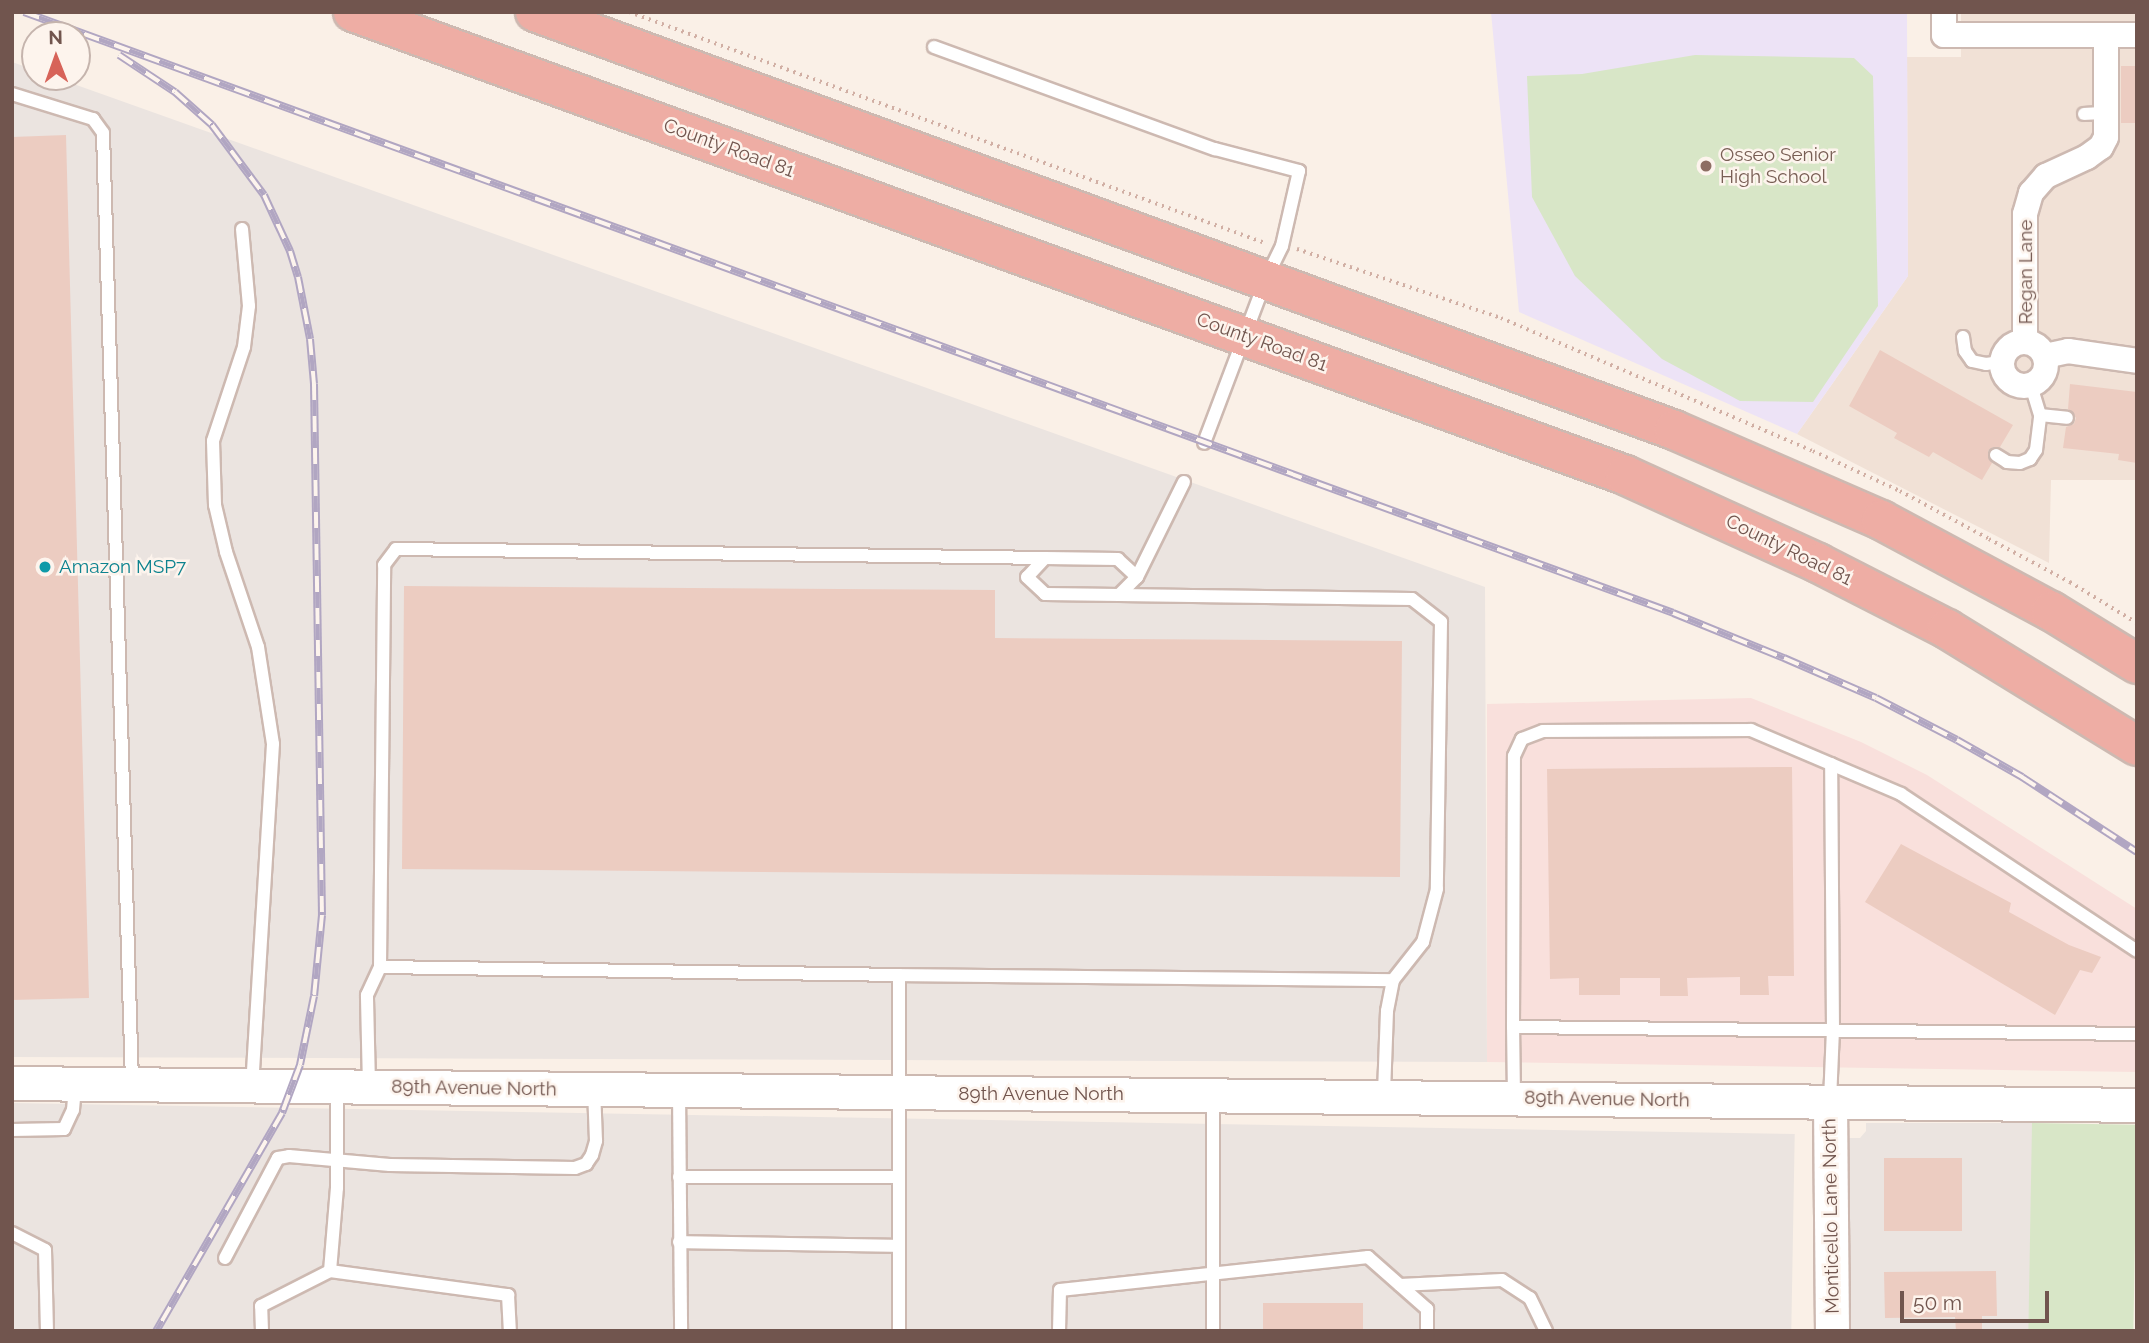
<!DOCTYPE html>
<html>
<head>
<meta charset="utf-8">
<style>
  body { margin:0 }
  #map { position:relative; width:2149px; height:1343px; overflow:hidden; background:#faf0e7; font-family:Raleway,sans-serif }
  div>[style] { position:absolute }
  .residential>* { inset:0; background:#f1e1d6 }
  .commercial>* { inset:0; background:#f9e0dc }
  .industrial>* { inset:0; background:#ebe4e0; transform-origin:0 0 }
  .education>* { inset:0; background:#ede3f6 }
  .green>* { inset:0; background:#d8e6c7; transform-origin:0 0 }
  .building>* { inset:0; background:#ecccc1; transform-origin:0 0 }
  .path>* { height:3.5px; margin-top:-1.75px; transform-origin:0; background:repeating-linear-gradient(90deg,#d1afa4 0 2px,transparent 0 7px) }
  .roads { filter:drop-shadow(2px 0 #cdb9b1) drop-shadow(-2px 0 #cdb9b1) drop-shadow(0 2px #cdb9b1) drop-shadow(0 -2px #cdb9b1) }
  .lane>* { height:12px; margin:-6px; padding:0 6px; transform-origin:6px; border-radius:6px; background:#fff }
  .street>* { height:24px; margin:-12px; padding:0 12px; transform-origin:12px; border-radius:12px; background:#fff }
  .street>.ring { margin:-12px; padding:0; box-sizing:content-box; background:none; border:24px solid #fff; border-radius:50% }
  .secondary>* { height:33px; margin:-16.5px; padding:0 16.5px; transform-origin:16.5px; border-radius:16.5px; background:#fff }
  .highway>* { height:38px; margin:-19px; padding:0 19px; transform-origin:19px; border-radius:19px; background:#eeada4 }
  .rail>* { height:8px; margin-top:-4px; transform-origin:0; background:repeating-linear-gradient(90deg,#fdf4ed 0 16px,#b1a6c2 0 32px); box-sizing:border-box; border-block:2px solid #b1a6c2 }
  .dots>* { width:19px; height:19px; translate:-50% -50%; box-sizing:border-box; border:4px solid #fdf4ed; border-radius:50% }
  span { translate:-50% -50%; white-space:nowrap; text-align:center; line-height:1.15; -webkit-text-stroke:5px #fdf4ed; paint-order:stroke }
  .street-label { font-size:19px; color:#71554e }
  .education-label { font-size:19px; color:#785e54 }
  .left { translate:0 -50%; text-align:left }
  .culture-label { font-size:19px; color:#0d838f }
  .frame { position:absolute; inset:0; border:14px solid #71554e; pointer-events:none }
  .north { position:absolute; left:21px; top:21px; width:70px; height:70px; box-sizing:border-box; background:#fdf4ed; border:2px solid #c5b4ad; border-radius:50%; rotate:359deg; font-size:19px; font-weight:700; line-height:28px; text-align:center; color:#71554e }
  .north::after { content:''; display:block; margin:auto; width:24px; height:32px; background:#d76359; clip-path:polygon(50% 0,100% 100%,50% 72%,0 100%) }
  .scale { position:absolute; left:1900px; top:1291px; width:149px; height:32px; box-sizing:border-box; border:4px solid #71554e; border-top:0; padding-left:9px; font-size:21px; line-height:24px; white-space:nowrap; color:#71554e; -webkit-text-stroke:5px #fdf4ed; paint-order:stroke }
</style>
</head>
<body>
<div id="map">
  <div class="residential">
    <i style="clip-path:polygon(1961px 12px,2137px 12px,2137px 480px,2051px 480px,2049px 563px,1797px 434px,1908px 276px,1907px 57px,1961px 57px)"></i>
  </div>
  <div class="commercial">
    <i style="clip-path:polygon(1751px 698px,1861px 742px,1927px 775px,2137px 909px,2137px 1072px,1487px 1062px,1487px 704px)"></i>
  </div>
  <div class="industrial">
    <i style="clip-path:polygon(12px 62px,35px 70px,35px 77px,54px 77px,1485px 587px,1487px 1062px,12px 1057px)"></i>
    <i style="left:12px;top:1103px;width:1783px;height:228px;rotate:1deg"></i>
    <i style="clip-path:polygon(1866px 1123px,2032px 1123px,2032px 1331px,1851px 1331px,1849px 1138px,1860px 1138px,1866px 1131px)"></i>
  </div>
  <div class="education">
    <i style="clip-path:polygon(1491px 12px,1907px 12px,1908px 276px,1797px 434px,1519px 312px)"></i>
  </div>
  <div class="green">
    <i style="clip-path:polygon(1695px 55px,1854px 58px,1873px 76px,1878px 306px,1813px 402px,1740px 401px,1662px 359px,1575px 276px,1532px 197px,1527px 76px,1582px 74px)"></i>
    <i style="left:2032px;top:1123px;width:105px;height:208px;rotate:1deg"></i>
  </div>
  <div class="building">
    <i style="left:2121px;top:66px;width:16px;height:57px"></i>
    <i style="clip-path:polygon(66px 135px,89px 998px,12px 1000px,12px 137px)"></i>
    <i style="clip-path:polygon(1880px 350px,2013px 425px,2000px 447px,1993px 447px,1988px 451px,1992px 463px,1982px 480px,1933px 452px,1929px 457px,1894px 438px,1897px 433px,1849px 406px)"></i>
    <i style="clip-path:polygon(2070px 384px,2137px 392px,2137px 463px,2118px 460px,2119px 454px,2063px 448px,2066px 427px,2074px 424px,2076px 418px,2068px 409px)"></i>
    <i style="clip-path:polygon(404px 586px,995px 590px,995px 638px,1402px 641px,1400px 877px,402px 869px)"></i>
    <i style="clip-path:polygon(1792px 767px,1794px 976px,1768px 976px,1769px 995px,1740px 995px,1740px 977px,1687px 978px,1688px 996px,1660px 996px,1660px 978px,1620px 978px,1620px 995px,1579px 995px,1579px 978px,1550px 979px,1547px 769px)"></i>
    <i style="clip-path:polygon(1901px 844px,2011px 903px,2009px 912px,2069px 945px,2101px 957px,2092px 973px,2080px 970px,2055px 1015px,1865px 902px)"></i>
    <i style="left:1884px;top:1158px;width:78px;height:73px"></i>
    <i style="clip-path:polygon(1996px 1271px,1997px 1316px,1982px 1316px,1982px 1331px,1956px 1331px,1955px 1317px,1885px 1318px,1884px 1272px)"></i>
    <i style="left:1263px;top:1303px;width:100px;height:28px"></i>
  </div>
  <div class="path">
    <i style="left:629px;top:12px;width:677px;rotate:19.96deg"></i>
    <i style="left:1297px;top:249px;width:215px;rotate:18.7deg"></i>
    <i style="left:1501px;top:318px;width:339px;rotate:23.1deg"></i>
    <i style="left:1813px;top:451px;width:96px;rotate:24.7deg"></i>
    <i style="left:1900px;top:491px;width:101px;rotate:28.3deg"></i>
    <i style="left:1989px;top:539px;width:92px;rotate:28deg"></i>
    <i style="left:2070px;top:582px;width:79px;rotate:31.5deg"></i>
  </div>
  <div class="roads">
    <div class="lane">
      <i style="left:934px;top:47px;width:299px;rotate:20deg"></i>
      <i style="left:1215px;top:149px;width:87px;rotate:14.7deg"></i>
      <i style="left:1299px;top:171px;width:77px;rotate:102.8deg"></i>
      <i style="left:1282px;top:246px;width:37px;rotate:116deg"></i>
      <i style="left:1266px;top:279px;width:175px;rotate:110.7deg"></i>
      <i style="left:12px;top:94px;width:85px;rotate:17.2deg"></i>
      <i style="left:93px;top:119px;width:17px;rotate:54deg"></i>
      <i style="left:103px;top:133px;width:951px;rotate:88.25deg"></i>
      <i style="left:2084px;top:114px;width:22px;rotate:-3deg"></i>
      <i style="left:242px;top:229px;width:77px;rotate:84.8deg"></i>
      <i style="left:249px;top:306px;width:41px;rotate:97deg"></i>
      <i style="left:244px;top:347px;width:99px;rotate:108.3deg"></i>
      <i style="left:213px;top:441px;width:64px;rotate:88.2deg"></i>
      <i style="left:215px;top:505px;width:48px;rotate:76.8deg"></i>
      <i style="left:226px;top:552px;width:100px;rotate:71.4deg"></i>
      <i style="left:258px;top:647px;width:98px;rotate:81.2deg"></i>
      <i style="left:273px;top:744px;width:341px;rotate:93.5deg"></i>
      <i style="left:1963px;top:337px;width:14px;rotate:82deg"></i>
      <i style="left:1965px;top:351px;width:12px;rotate:55deg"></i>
      <i style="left:1972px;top:361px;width:14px;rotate:12deg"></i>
      <i style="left:1986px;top:364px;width:15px;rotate:-8deg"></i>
      <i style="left:2040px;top:415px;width:27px;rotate:6deg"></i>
      <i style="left:1996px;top:455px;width:13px;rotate:32deg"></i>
      <i style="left:2007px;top:462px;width:13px;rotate:4deg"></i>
      <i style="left:2020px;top:463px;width:11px;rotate:-22deg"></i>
      <i style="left:2030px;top:459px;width:11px;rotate:-56deg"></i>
      <i style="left:2036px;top:450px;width:35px;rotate:-83deg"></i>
      <i style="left:2040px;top:415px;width:31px;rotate:-107deg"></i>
      <i style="left:1137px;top:577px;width:26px;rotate:-137deg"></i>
      <i style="left:1118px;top:559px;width:73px;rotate:-179.2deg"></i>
      <i style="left:1045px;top:558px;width:26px;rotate:133deg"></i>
      <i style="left:1027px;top:577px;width:25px;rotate:43deg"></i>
      <i style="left:1045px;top:594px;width:74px;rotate:0.8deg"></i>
      <i style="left:1119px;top:595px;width:25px;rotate:-45deg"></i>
      <i style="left:1137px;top:577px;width:106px;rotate:-63.7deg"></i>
      <i style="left:1119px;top:595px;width:293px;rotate:0.8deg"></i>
      <i style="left:1412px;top:599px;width:37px;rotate:38deg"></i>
      <i style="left:1441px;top:622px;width:267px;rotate:90.9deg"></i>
      <i style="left:1437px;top:889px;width:55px;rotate:104.8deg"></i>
      <i style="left:1423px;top:942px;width:48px;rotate:128.3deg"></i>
      <i style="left:1393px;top:980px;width:32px;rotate:101deg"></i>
      <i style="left:1387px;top:1011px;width:83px;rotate:92.1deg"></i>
      <i style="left:380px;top:967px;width:402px;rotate:-89.4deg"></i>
      <i style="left:384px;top:565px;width:20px;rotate:-53deg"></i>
      <i style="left:396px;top:549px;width:649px;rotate:0.79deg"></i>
      <i style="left:1513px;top:1027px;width:271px;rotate:-89.8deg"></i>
      <i style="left:1514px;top:756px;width:19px;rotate:-65deg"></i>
      <i style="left:1522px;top:739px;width:22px;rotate:-21deg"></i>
      <i style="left:1543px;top:731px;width:208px;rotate:-0.3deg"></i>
      <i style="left:1751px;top:730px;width:163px;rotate:23.1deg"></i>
      <i style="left:1901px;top:794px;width:283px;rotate:33.6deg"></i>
      <i style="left:369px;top:1086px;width:91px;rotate:-91.3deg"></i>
      <i style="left:367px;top:995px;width:31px;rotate:-65deg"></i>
      <i style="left:380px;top:967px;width:519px;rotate:0.88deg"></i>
      <i style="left:679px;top:1090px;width:241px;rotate:89.5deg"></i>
      <i style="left:1213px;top:1095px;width:236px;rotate:90deg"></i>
      <i style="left:1514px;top:1096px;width:69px;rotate:-90.8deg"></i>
      <i style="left:1513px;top:1027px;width:624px;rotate:0.64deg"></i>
      <i style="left:1830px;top:1101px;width:71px;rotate:-87.6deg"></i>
      <i style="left:1833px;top:1030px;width:266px;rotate:-90.4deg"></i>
      <i style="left:12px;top:1130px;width:52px;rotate:-1.1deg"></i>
      <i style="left:64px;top:1129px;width:21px;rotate:-65deg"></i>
      <i style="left:73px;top:1110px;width:25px;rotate:-85deg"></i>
      <i style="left:679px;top:1177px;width:219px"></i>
      <i style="left:12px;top:1233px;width:37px;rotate:27deg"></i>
      <i style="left:45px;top:1250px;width:81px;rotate:88.6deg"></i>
      <i style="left:679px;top:1242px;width:220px;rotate:1deg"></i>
      <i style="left:225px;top:1258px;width:113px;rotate:-62.1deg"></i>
      <i style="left:278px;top:1158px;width:11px;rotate:-10deg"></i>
      <i style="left:289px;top:1156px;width:101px;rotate:5.1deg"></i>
      <i style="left:390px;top:1165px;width:185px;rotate:0.9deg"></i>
      <i style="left:575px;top:1168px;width:12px;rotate:-20deg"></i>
      <i style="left:586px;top:1164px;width:11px;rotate:-56deg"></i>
      <i style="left:592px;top:1155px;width:15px;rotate:-74deg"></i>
      <i style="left:596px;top:1141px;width:51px;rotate:-92.2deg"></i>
      <i style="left:330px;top:1271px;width:83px;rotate:-85.2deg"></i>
      <i style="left:337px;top:1188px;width:99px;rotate:-90deg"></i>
      <i style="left:1400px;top:1285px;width:102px;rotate:-2.8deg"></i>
      <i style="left:1502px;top:1280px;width:33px;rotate:33deg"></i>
      <i style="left:1530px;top:1298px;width:37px;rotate:64deg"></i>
      <i style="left:262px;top:1331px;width:25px;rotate:-92deg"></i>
      <i style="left:261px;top:1306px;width:77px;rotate:-26.9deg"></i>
      <i style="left:330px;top:1271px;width:180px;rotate:7.7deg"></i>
      <i style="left:508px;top:1295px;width:36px;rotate:87deg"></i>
      <i style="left:899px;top:1331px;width:356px;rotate:-90deg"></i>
      <i style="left:899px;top:975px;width:494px;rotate:0.6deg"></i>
      <i style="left:1059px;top:1331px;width:41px;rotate:-88.6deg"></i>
      <i style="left:1060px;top:1290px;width:310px;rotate:-6.1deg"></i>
      <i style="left:1368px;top:1257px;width:79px;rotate:41.4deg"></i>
      <i style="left:1427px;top:1309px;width:22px;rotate:90deg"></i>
    </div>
    <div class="street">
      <i style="left:1944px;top:12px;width:23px;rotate:90deg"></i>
      <i style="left:1944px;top:35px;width:193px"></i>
      <i style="left:2025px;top:341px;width:127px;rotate:-90deg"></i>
      <i style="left:2025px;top:214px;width:22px;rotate:-74deg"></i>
      <i style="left:2031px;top:193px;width:23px;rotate:-49deg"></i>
      <i style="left:2046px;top:176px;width:45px;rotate:-24.9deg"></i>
      <i style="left:2087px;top:157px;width:17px;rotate:-36deg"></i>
      <i style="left:2101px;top:147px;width:11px;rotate:-63deg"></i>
      <i style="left:2106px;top:137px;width:102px;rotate:-90deg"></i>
      <i class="ring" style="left:2002px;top:342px;width:20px;height:20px"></i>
      <i style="left:2045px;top:356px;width:24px;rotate:-12deg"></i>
      <i style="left:2068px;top:351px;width:70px;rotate:8.2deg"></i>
    </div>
    <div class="secondary">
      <i style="left:12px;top:1083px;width:2125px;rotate:0.59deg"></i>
      <i style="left:1830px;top:1102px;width:229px;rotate:89.5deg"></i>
    </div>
    <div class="highway">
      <i style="left:353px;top:12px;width:1354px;rotate:20deg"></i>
      <i style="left:1625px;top:475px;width:212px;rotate:24.5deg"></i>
      <i style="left:1818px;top:563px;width:145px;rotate:27.1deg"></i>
      <i style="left:1947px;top:629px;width:223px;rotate:31.6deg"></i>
      <i style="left:535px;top:12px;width:1213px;rotate:20.15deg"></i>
      <i style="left:1674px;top:430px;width:226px;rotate:23.5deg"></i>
      <i style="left:1881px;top:520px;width:193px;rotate:28.2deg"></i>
      <i style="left:2051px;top:611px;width:101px;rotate:31.6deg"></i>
    </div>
  </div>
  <div class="rail">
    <i style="left:24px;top:12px;width:1755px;rotate:20.02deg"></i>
    <i style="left:1673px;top:613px;width:120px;rotate:22.1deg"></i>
    <i style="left:1784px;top:658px;width:100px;rotate:23.5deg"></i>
    <i style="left:1876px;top:698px;width:91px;rotate:27.4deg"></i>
    <i style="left:1957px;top:740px;width:75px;rotate:29.6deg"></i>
    <i style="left:2022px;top:777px;width:137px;rotate:33.1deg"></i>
    <i style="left:119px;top:55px;width:67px;rotate:33.5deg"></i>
    <i style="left:175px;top:92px;width:50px;rotate:41.7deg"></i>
    <i style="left:212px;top:125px;width:87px;rotate:53.4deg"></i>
    <i style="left:264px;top:195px;width:62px;rotate:65.1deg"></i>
    <i style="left:290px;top:251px;width:27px;rotate:73deg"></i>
    <i style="left:298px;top:277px;width:63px;rotate:79deg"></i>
    <i style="left:310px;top:339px;width:45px;rotate:84.9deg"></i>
    <i style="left:314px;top:384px;width:531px;rotate:89.14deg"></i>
    <i style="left:322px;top:915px;width:81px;rotate:95.6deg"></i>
    <i style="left:314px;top:996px;width:70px;rotate:101.5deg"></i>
    <i style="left:300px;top:1065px;width:51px;rotate:110.6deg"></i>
    <i style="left:282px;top:1113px;width:252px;rotate:120deg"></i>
  </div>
  <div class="dots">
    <i style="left:1706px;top:166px;background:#8d6e63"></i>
    <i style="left:45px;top:567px;background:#0f9aa8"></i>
  </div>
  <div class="street-label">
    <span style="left:729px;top:148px;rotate:20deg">County Road 81</span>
    <span style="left:2026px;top:272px;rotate:-90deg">Regan Lane</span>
    <span style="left:1262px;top:342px;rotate:20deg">County Road 81</span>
    <span style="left:1789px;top:550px;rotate:26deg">County Road 81</span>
    <span style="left:474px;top:1088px;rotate:1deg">89th Avenue North</span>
    <span style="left:1041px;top:1094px">89th Avenue North</span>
    <span style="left:1607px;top:1099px;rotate:1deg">89th Avenue North</span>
    <span style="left:1831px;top:1216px;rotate:-91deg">Monticello Lane North</span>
  </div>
  <div class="education-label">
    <span class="left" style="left:1720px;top:166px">Osseo Senior<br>High School</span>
  </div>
  <div class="culture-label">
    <span class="left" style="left:59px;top:567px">Amazon MSP7</span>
  </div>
  <div class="frame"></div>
  <div class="north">N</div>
  <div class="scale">50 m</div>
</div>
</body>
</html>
